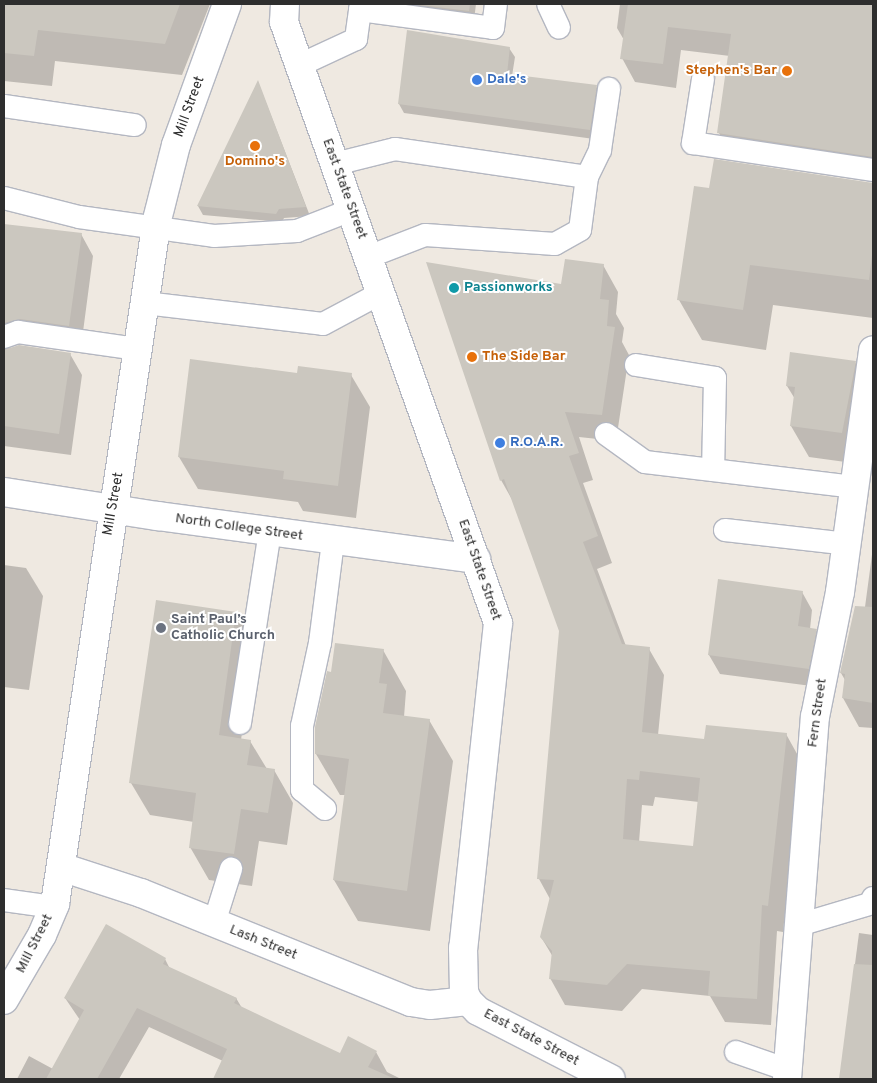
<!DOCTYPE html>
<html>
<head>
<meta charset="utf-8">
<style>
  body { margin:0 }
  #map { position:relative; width:877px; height:1083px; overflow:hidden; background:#efe9e1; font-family:Overpass,sans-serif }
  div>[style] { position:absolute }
  .shadow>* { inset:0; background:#0003 }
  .building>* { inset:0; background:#cbc7bf }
  .roads { filter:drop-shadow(1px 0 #b4b7c1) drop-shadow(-1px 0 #b4b7c1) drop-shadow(0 1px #b4b7c1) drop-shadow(0 -1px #b4b7c1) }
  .lane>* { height:22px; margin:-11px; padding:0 11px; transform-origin:11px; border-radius:11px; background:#fff }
  .street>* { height:28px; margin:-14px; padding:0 14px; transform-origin:14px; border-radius:14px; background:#fff }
  .secondary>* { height:28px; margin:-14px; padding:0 14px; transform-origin:14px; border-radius:14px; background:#fff }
  .dots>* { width:14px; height:14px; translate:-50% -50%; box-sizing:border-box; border:2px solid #fff; border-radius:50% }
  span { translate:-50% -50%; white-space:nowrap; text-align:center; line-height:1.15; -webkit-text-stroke:4px #fff; paint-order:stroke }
  .food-label { font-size:14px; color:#c56008; font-weight:700 }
  .right { translate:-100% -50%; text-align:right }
  .left { translate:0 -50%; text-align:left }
  .shop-label { font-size:14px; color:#366cbe; font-weight:700 }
  .street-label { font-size:14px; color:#2e2e2e }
  .culture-label { font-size:14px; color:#0d838f; font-weight:700 }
  .worship-label { font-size:14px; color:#5b616d; font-weight:700 }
  .frame { position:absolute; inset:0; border:5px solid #2e2e2e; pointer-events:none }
</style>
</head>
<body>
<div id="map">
  <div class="shadow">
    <i style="clip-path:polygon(4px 4px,210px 4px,182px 75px,55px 61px,52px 86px,4px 81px)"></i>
    <i style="clip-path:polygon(412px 4px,476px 4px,474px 20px,417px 12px)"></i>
    <i style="clip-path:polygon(620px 4px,873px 4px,873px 178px,732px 157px,719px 133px,730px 56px,681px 50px,676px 88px,635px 82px,622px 58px,624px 40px,617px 28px)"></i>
    <i style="clip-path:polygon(509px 48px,515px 57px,512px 76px,596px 86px,601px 96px,594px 139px,404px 113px,399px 104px)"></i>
    <i style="clip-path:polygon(258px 82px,310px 216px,284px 218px,282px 222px,203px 215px,198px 206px)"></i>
    <i style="clip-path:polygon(859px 182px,873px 201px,873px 318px,773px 305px,766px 350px,702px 340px,679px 300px,711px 190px)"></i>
    <i style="clip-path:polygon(4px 225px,81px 234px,93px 256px,81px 347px,27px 341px,6px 348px,70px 354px,82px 375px,71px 455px,4px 446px)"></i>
    <i style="clip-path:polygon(evenodd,603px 265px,618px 292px,616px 314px,624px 328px,622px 342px,629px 355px,616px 441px,579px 437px,593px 480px,583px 483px,612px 563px,597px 569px,626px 646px,649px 649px,664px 675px,658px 735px,705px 740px,786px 734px,801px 761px,783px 932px,777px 931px,771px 1025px,725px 1022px,710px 996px,642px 989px,622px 1011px,565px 1005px,550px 978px,553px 957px,541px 937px,550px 899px,539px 879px,561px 631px,514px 503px,501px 480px,562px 285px,603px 265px,655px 797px,699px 802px,694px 848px,639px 842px,642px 805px,653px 806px,655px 797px)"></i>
    <i style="clip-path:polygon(855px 362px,873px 394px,860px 464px,809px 457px,791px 426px,795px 399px,787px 386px)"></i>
    <i style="clip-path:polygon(298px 374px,351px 375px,370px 407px,356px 518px,303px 511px,298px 502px,198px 489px,179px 457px)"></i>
    <i style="clip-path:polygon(873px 547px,873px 728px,859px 727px,843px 698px,845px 680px,841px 673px,861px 637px)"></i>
    <i style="clip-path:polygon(4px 565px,26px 568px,43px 596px,29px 690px,4px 687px)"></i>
    <i style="clip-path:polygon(802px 592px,812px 610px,810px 629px,816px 630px,826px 649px,819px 687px,720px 674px,709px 655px)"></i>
    <i style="clip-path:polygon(236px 613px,254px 646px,241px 740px,250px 741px,267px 769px,274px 770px,293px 803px,287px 845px,259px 841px,252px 886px,209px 880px,190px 847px,194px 822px,150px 815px,131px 783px)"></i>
    <i style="clip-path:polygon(383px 650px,406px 691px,404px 717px,429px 720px,453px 761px,430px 931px,358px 921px,334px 880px,346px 795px,340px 795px,316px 754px,332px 673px)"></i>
    <i style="clip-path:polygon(859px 933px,873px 935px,873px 1079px,840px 1079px)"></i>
    <i style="clip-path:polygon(165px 959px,170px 969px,236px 998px,242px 1008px,340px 1055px,376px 1052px,387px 1072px,401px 1079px,214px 1079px,223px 1061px,149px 1027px,119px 1079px,17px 1079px,29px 1056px,53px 1069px,80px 1020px,65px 998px)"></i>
  </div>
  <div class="building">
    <i style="clip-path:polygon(4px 4px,180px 4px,165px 44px,38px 30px,34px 56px,4px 53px)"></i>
    <i style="clip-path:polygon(412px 4px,470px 4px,469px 11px)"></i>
    <i style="clip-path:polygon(628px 4px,873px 4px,873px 157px,717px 133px,731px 34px,668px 27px,663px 64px,620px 59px)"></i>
    <i style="clip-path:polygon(407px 30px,510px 47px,507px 74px,597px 85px,590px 130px,398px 104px)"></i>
    <i style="clip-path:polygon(258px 80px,306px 207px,279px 209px,276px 214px,197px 206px)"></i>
    <i style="clip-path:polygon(714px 159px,873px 183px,873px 247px,869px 280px,750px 265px,743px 310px,677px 300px,694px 186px,709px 188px)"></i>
    <i style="clip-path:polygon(4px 224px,82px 233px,69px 326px,20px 319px,4px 323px)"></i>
    <i style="clip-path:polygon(evenodd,565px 259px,604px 264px,600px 299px,609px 300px,607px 326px,615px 327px,602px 415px,565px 412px,579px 453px,569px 456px,598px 536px,583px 542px,622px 644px,650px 647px,642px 732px,704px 739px,706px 725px,787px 733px,768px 906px,762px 905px,757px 999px,708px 996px,710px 971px,627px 964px,607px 985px,549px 979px,552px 951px,540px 937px,554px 880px,537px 879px,559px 631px,504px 479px,500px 481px,426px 262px,561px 284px,565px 259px,640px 771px,700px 778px,693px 846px,623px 839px,627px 779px,639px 780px,640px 771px)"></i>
    <i style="clip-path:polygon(19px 345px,71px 353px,59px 434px,4px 426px,4px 350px)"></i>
    <i style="clip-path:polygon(790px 352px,856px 361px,842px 433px,790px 426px,795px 387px,786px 386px)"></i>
    <i style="clip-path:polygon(190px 359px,297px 373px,298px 366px,352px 373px,338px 486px,283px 479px,284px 471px,178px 457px)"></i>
    <i style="clip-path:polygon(718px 579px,803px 591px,798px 626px,817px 629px,809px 669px,708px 655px)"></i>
    <i style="clip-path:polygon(156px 600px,236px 612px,219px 735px,251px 740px,247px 765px,275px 769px,268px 813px,241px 809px,234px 854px,189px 848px,196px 793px,129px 783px)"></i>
    <i style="clip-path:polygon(855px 606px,873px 607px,873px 703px,842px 698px,845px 674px,840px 673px)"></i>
    <i style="clip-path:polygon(335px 643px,384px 649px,379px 683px,387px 684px,383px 713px,430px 719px,407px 891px,333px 880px,349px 759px,315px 754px,315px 727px,327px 671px,331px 672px)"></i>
    <i style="clip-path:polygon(106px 924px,166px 958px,163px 964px,237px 998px,234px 1003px,278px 1024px,340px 1053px,348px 1036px,377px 1051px,368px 1067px,395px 1079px,213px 1079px,227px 1049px,137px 1008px,97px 1079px,46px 1079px,84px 1010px,64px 998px)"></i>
    <i style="clip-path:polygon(854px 964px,873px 965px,873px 1079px,839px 1079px)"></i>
  </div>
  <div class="roads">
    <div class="lane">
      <i style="left:548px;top:4px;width:26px;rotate:65deg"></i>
      <i style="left:360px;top:10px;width:134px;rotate:7.7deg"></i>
      <i style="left:493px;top:28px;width:24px;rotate:-83deg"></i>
      <i style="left:300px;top:65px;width:62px;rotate:-24.9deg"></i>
      <i style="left:356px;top:39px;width:35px;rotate:-82deg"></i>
      <i style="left:703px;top:79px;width:65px;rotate:98.9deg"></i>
      <i style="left:693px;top:143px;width:182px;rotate:8.5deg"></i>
      <i style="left:4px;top:106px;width:132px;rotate:8.3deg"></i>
      <i style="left:335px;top:164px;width:62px;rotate:-14deg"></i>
      <i style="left:395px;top:149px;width:194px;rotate:8.3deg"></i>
      <i style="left:587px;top:177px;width:53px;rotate:97.5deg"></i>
      <i style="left:580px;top:230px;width:29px;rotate:151deg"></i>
      <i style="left:555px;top:244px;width:130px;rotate:-176deg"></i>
      <i style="left:425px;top:235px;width:61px;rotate:158.9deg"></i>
      <i style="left:587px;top:177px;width:30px;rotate:-64deg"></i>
      <i style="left:600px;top:150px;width:62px;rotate:-81.6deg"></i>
      <i style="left:4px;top:198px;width:77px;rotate:14.2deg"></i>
      <i style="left:79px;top:217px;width:136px;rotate:8deg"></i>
      <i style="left:214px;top:236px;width:83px;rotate:-3.4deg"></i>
      <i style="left:297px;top:231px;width:58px;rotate:-21.3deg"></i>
      <i style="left:145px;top:303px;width:179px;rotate:6.7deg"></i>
      <i style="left:323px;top:324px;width:66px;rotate:-28.1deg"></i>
      <i style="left:4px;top:337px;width:15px;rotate:-20deg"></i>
      <i style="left:18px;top:332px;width:121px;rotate:8.1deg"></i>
      <i style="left:636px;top:365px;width:80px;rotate:9.3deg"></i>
      <i style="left:715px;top:378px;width:92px;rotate:91.2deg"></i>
      <i style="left:606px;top:434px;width:48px;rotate:35.7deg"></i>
      <i style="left:645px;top:462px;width:210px;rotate:6.8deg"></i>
      <i style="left:725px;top:530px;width:123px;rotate:6.5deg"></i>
      <i style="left:240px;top:723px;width:193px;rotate:-81.1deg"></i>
      <i style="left:325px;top:809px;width:30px;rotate:-140deg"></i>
      <i style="left:302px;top:790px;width:64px;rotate:-90deg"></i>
      <i style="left:302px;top:726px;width:85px;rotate:-77.8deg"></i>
      <i style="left:320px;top:643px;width:103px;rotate:-82.7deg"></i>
      <i style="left:4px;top:900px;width:49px;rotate:8.1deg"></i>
      <i style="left:214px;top:923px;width:57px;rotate:-72.5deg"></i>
      <i style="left:799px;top:925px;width:77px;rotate:-16.6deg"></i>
      <i style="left:873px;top:903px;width:5px;rotate:-90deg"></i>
      <i style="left:736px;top:1052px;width:55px;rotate:19.1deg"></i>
    </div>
    <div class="street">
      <i style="left:61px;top:867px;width:84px;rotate:18deg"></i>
      <i style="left:141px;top:893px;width:291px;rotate:22deg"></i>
      <i style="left:411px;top:1002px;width:19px;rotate:9deg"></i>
      <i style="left:430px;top:1005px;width:38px;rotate:-6deg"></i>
      <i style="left:787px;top:1079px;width:363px;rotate:-85.6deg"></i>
      <i style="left:815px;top:717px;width:127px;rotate:-78.7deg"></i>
      <i style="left:840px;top:592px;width:244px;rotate:-82.2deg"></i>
    </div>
    <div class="secondary">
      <i style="left:285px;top:4px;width:18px;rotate:93deg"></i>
      <i style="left:284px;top:22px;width:638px;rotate:70.4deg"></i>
      <i style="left:498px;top:623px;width:327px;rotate:96.1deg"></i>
      <i style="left:463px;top:948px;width:44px;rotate:88.7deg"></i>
      <i style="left:464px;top:992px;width:10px;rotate:66deg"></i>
      <i style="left:468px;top:1001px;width:14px;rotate:45deg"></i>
      <i style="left:478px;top:1011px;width:149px;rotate:27.1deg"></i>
      <i style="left:4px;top:492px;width:156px;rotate:8.9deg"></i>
      <i style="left:158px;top:516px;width:321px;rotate:7.7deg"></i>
      <i style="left:4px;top:1000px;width:75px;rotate:-59.7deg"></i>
      <i style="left:42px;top:935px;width:34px;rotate:-67deg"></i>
      <i style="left:55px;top:904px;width:692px;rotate:-81.52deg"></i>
      <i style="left:157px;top:220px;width:77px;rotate:-75.8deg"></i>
      <i style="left:176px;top:145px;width:150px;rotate:-70.1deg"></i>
    </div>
  </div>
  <div class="dots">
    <i style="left:787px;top:71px;background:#e8710a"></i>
    <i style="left:477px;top:80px;background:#3f7fe0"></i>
    <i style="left:255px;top:146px;background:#e8710a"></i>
    <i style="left:454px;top:288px;background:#0f9aa8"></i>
    <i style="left:472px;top:357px;background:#e8710a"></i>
    <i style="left:500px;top:443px;background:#3f7fe0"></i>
    <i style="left:161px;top:628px;background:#6b7280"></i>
  </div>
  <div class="food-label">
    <span class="right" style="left:777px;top:71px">Stephen's Bar</span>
    <span style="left:255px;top:162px">Domino's</span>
    <span class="left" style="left:482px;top:357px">The Side Bar</span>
  </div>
  <div class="shop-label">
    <span class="left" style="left:487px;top:80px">Dale's</span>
    <span class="left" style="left:510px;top:443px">R.O.A.R.</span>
  </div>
  <div class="street-label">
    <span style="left:190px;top:107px;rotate:-70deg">Mill Street</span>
    <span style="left:344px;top:189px;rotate:70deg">East State Street</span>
    <span style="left:114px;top:504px;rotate:-80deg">Mill Street</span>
    <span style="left:239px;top:528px;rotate:8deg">North College Street</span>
    <span style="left:479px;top:570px;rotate:71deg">East State Street</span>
    <span style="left:818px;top:713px;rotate:-82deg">Fern Street</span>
    <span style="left:263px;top:943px;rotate:22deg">Lash Street</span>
    <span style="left:35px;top:944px;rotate:-63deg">Mill Street</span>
    <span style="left:531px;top:1038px;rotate:28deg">East State Street</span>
  </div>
  <div class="culture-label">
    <span class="left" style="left:464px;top:288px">Passionworks</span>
  </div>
  <div class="worship-label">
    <span class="left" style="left:171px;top:628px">Saint Paul’s<br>Catholic Church</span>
  </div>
  <div class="frame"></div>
</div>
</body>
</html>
